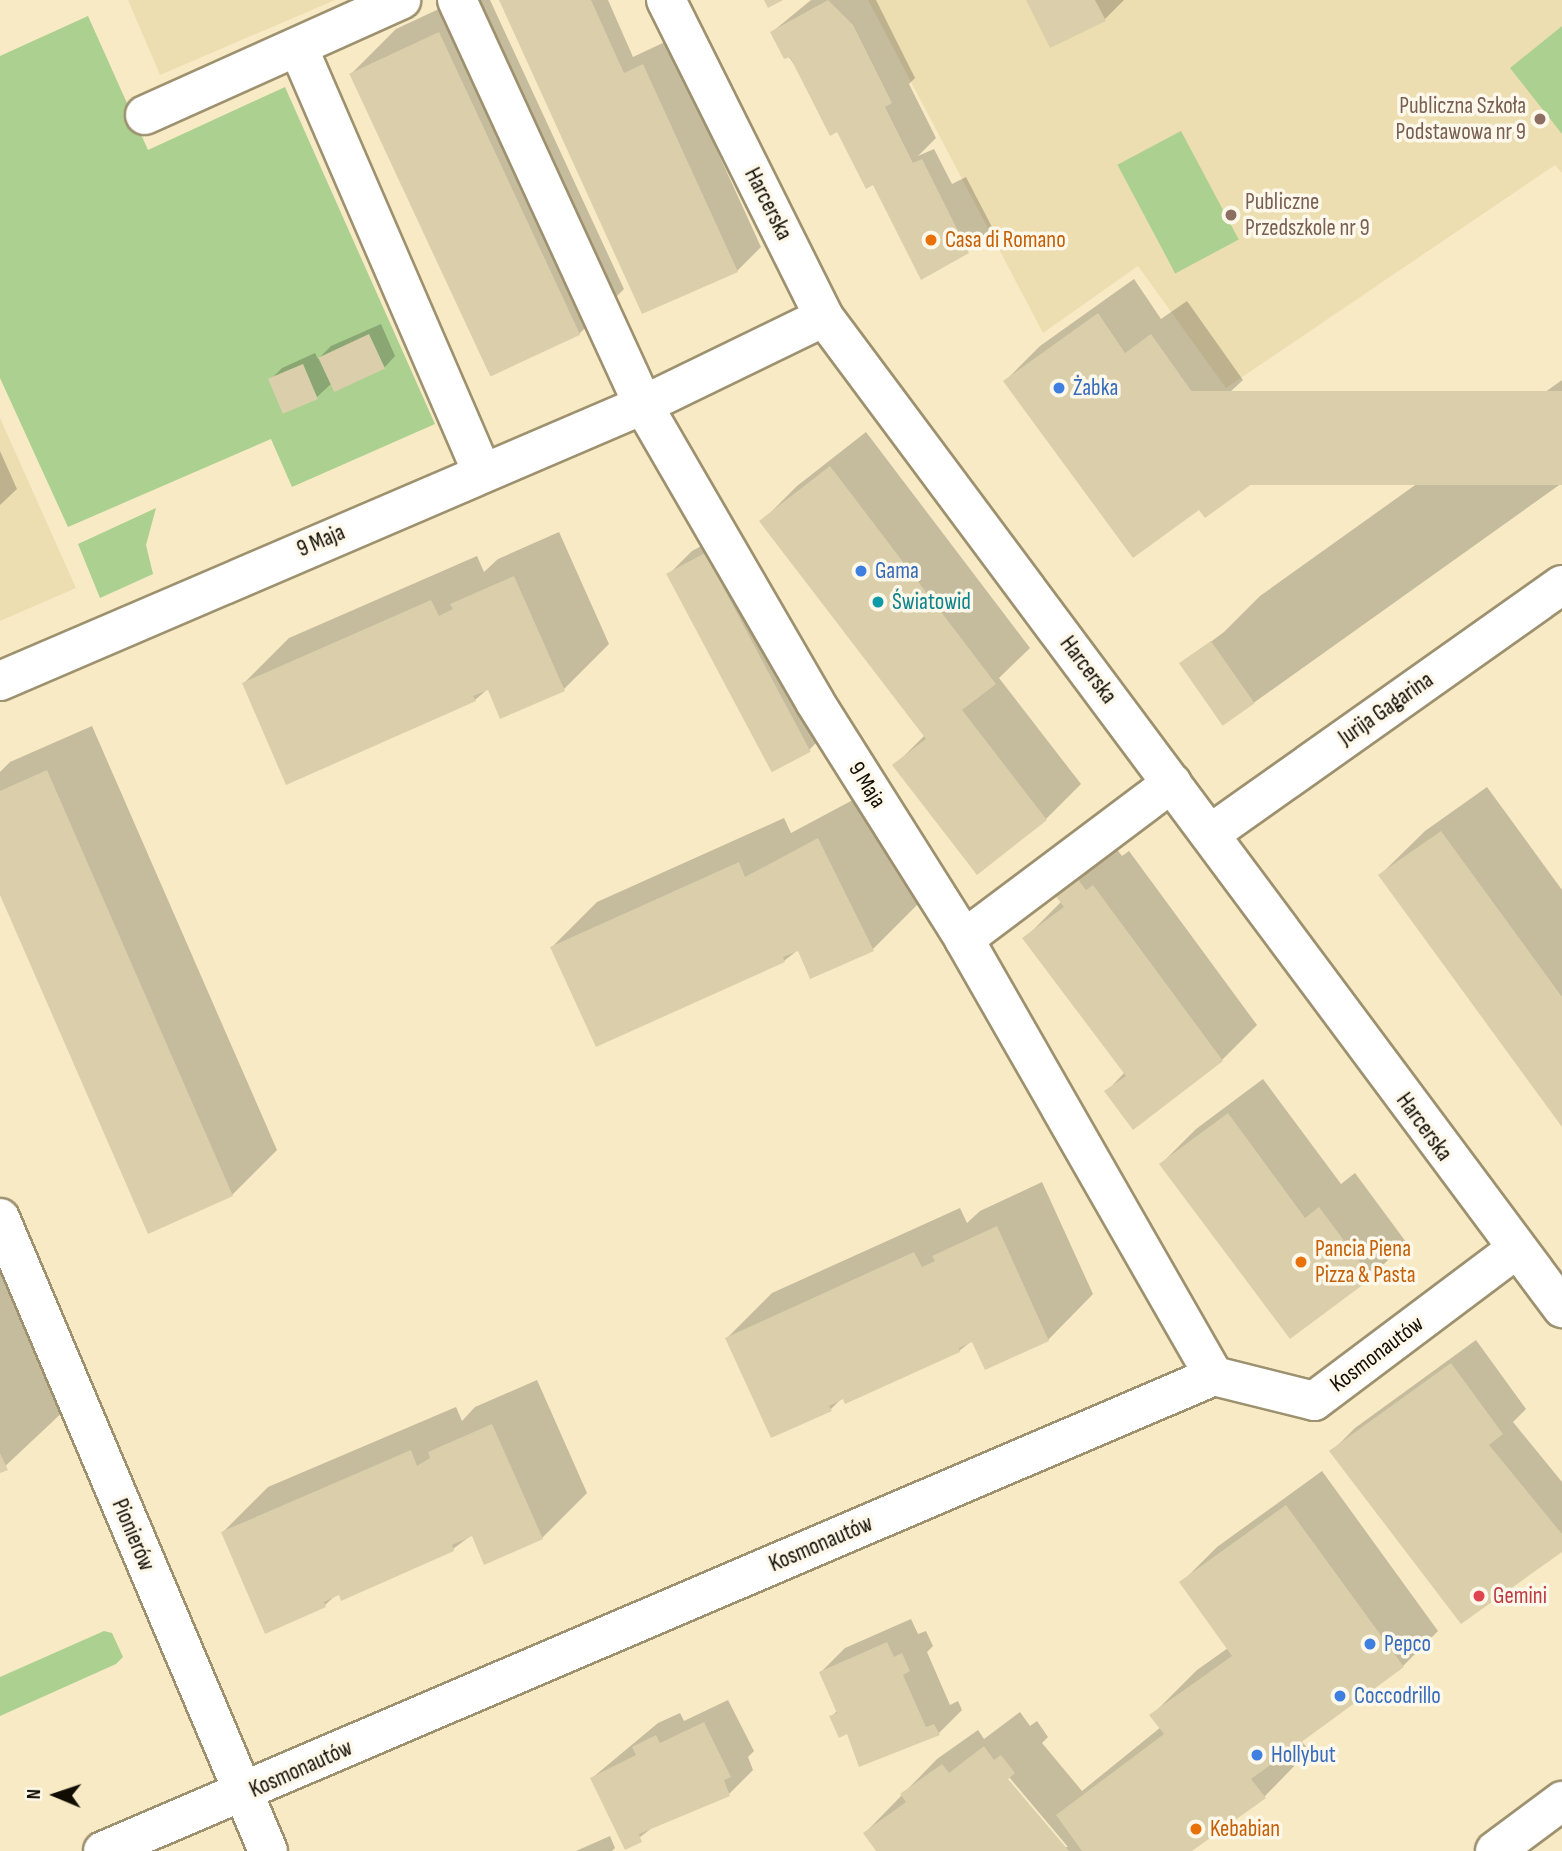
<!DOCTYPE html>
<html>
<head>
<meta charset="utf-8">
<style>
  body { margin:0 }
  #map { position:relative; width:1562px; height:1851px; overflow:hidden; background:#f7eac5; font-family:"Sofia Sans Condensed",sans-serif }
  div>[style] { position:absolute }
  .built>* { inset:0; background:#eddeb2 }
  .green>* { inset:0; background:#acd090; transform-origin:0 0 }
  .shadow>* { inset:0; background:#0003 }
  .building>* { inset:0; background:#dbcfab; transform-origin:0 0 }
  .roads { filter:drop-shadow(2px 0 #9d916f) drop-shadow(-2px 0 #9d916f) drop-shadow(0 2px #9d916f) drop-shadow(0 -2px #9d916f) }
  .minor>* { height:38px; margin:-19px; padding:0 19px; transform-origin:19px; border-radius:19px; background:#fff }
  .dots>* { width:19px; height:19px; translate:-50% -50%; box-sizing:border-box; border:4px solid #fdf8e9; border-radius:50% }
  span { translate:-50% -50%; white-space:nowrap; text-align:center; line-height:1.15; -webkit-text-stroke:7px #fdf8e9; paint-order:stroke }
  .education-label { font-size:23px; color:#785e54 }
  .right { translate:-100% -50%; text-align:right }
  .left { translate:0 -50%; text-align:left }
  .street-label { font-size:23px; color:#100c02 }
  .food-label { font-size:23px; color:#c56008 }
  .shop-label { font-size:23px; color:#366cbe }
  .culture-label { font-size:23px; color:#0d838f }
  .health-label { font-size:23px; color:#be3a42 }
  .north { position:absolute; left:21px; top:1760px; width:70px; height:70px; -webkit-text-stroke:5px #fdf8e9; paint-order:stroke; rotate:272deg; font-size:19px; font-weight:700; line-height:28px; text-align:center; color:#100c02 }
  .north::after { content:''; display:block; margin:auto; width:24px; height:32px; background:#100c02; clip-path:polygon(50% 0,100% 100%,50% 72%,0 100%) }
</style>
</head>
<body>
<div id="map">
  <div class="built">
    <i style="clip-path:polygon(128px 0,335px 0,160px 75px)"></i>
    <i style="clip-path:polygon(868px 0,1562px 0,1562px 173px,1555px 165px,1226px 388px,1138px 266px,1043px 333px)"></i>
    <i style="clip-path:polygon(0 418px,76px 588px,0 621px)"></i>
  </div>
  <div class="green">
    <i style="clip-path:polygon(88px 16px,148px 150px,285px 87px,435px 424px,292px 487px,271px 439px,68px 527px,0 378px,0 56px)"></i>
    <i style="clip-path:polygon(1562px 26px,1562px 134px,1510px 68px)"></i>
    <i style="left:1181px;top:131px;width:123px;height:72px;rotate:62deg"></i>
    <i style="clip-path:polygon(156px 508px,146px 545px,153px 574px,100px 598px,78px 544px)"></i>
    <i style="clip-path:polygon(104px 1631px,112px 1633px,123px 1657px,116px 1664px,0 1716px,0 1677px)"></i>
  </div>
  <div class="shadow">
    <i style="clip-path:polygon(458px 0,490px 0,624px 289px,579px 334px,351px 74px,396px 29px)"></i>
    <i style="clip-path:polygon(501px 0,608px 0,633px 57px,667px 41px,761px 247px,737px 271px)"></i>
    <i style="clip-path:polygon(811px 0,876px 0,915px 78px,909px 84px,936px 138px,918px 156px,934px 149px,952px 184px,966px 177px,992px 227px,968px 251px,874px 183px,772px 32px)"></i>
    <i style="clip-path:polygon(1028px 0,1124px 0,1105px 19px)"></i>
    <i style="clip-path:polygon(1134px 279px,1161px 319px,1187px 301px,1243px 380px,1200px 420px,1214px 439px,1248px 414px,1279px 456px,1255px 480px,1200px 508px,1005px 381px,1040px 346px)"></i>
    <i style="clip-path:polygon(381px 324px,395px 356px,384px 368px,331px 384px,317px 397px,284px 412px,270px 380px,282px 368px,315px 353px,318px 359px,331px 346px)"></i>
    <i style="clip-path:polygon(1562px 380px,1562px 483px,1224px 724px,1181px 664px,1224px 632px,1260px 596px)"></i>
    <i style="clip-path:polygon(866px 432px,1030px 648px,999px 678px,1081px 784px,1046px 819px,895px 765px,925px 735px,762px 521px,797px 486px)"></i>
    <i style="clip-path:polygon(0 451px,17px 489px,0 505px)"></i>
    <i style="clip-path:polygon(729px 531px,832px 727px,808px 751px,668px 575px,692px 551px)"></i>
    <i style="clip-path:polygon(559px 532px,609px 644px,564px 689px,489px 688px,475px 700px,244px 683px,289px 638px,477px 556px,484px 572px,498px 559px)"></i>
    <i style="clip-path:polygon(92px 726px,277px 1150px,232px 1195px,0 889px,0 772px,10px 762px)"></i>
    <i style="clip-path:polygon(1487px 787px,1562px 890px,1562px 1124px,1380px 875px,1425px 831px)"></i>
    <i style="clip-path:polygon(864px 794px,918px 904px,873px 949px,799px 949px,784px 961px,552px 947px,597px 902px,784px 818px,791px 833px)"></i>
    <i style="clip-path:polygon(1113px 844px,1122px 856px,1129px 851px,1257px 1025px,1222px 1060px,1107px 1091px,1125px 1072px,1025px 938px,1062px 901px,1057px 895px)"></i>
    <i style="clip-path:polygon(1263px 1079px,1341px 1184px,1355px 1173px,1406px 1242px,1371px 1277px,1161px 1164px,1196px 1129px)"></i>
    <i style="clip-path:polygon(1042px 1182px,1093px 1294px,1048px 1340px,973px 1340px,959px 1351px,844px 1396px,831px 1409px,727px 1338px,772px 1293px,960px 1208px,967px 1223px,980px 1211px)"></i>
    <i style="clip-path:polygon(0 1255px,67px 1408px,0 1471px)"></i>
    <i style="clip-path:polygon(1476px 1340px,1526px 1409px,1513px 1422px,1562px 1482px,1562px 1550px,1331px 1452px,1355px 1428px)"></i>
    <i style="clip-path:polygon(537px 1380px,587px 1493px,542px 1538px,473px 1534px,453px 1549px,336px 1595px,325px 1605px,266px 1632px,223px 1532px,268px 1487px,456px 1407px,462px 1421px,475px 1407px)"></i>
    <i style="clip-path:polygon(evenodd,1322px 1471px,1438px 1631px,1403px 1666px,1301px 1740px,1309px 1751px,1265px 1796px,1189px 1851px,878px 1851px,865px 1833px,937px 1759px,978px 1730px,984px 1739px,1020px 1712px,1030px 1726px,1037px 1721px,1048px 1737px,1042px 1743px,1082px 1791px,1161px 1727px,1152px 1715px,1197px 1670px,1228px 1648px,1182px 1582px,1217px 1547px,1322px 1471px,1004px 1771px,1068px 1847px,1063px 1847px,1001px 1773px,1004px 1771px)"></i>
    <i style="clip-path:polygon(911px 1619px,918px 1634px,926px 1631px,933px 1646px,927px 1652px,950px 1705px,958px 1701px,962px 1710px,939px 1733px,848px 1731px,831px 1717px,838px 1710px,821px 1672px,845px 1648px)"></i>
    <i style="clip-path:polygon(728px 1700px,754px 1751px,748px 1757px,753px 1770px,729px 1794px,657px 1824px,626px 1848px,592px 1778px,658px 1723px,680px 1713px,684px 1721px)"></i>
    <i style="clip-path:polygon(610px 1836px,615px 1848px,612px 1851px,576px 1851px)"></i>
  </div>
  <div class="building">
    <i style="clip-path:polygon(499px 0,591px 0,624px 73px,643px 64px,738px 272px,642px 314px)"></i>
    <i style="clip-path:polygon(764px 0,783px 0,768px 8px)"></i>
    <i style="clip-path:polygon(828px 0,853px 25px,892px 103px,885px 107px,913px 163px,922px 159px,969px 253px,921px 280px,873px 185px,866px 189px,837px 132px,830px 136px,790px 57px,784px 59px,770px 32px)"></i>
    <i style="clip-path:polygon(1026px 0,1095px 0,1106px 21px,1050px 48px)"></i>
    <i style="left:439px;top:32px;width:334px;height:99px;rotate:65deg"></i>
    <i style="clip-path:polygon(1098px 313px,1125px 353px,1151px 334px,1209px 416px,1162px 450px,1177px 470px,1223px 437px,1256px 481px,1205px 518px,1199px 510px,1133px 558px,1003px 381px)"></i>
    <i style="left:369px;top:334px;width:38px;height:56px;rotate:65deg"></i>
    <i style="left:303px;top:364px;width:38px;height:38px;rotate:67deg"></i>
    <i style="left:1562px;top:391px;width:94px;height:429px;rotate:90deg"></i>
    <i style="clip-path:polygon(830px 466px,996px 684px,962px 710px,1047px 820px,977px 875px,892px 765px,926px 739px,759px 521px)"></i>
    <i style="left:705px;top:553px;width:225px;height:44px;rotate:62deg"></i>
    <i style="clip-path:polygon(514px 576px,565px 691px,500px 719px,488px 690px,473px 696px,476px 701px,286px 785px,242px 683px,431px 600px,439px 616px,453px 609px,450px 604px)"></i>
    <i style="left:1211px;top:641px;width:76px;height:39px;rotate:55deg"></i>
    <i style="clip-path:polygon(47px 770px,233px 1196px,148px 1234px,0 895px,0 791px)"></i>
    <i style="clip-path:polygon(1441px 831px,1562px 997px,1562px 1127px,1378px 875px)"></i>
    <i style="clip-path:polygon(818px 838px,874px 951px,810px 979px,798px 951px,783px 957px,785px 962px,596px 1047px,550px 947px,739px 862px,745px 877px)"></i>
    <i style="clip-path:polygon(1077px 878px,1086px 890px,1093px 885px,1223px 1061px,1133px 1130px,1104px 1091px,1126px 1076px,1022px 938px,1064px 907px,1055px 895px)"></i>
    <i style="clip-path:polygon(1228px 1113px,1305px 1218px,1319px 1207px,1372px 1278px,1290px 1339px,1159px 1164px)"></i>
    <i style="clip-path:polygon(997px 1226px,1049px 1341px,985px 1370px,972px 1342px,959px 1348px,960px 1352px,845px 1404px,843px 1399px,829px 1406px,832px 1411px,771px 1438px,725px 1338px,914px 1252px,922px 1267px,935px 1261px,932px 1256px)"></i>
    <i style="clip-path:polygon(1451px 1363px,1503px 1434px,1489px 1445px,1562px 1534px,1562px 1552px,1461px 1624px,1329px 1451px)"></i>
    <i style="clip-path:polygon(492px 1424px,543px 1539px,484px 1565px,472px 1536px,452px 1545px,454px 1551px,341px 1601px,339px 1595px,324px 1602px,326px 1607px,265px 1634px,221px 1532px,411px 1450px,417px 1466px,430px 1458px,428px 1452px)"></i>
    <i style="clip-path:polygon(0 1453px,8px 1470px,0 1473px)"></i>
    <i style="clip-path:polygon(1286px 1505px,1404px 1667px,1251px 1779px,1266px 1798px,1192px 1851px,1082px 1851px,1056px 1815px,1164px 1734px,1149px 1715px,1232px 1656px,1179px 1582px)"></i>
    <i style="clip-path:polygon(887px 1642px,894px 1657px,902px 1653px,910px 1671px,903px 1675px,926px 1727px,934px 1724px,940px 1735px,859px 1767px,847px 1734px,839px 1738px,829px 1716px,837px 1713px,819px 1672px)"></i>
    <i style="clip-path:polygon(704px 1722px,731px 1777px,724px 1780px,730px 1796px,639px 1834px,642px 1842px,625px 1850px,590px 1778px,636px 1755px,632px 1747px,656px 1735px,660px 1743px)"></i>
    <i style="clip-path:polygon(984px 1746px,994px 1760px,1001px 1755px,1015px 1773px,1008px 1779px,1069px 1851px,876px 1851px,863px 1833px,906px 1802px,900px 1794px,942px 1764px,949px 1773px)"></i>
  </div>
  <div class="roads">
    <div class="minor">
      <i style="left:457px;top:0;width:446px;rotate:65.3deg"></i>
      <i style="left:643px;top:405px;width:343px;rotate:59.9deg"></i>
      <i style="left:815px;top:702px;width:280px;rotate:57.8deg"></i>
      <i style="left:964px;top:939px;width:260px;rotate:-36.9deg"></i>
      <i style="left:666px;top:0;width:354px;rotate:63.5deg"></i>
      <i style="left:824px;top:317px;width:1236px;rotate:53.32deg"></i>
      <i style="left:298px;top:47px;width:463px;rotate:66.6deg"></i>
      <i style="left:145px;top:115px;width:281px;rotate:-24.2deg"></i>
      <i style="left:0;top:681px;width:700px;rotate:-23.23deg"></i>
      <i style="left:643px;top:405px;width:201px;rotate:-25.9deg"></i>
      <i style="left:1210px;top:834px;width:431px;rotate:-35.3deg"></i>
      <i style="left:964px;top:939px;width:503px;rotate:60.23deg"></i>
      <i style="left:0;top:1218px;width:687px;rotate:67.05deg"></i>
      <i style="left:103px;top:1851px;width:1208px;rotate:-23.15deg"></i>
      <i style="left:1214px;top:1376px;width:103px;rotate:14deg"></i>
      <i style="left:1314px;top:1401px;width:251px;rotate:-36.9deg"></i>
      <i style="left:1495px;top:1851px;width:84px;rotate:-36.7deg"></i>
    </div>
  </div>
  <div class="dots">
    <i style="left:1540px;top:119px;background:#8d6e63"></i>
    <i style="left:1231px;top:215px;background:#8d6e63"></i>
    <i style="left:931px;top:240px;background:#e8710a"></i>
    <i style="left:1059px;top:388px;background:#3f7fe0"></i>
    <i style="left:861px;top:571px;background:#3f7fe0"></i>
    <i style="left:878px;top:602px;background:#0f9aa8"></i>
    <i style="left:1301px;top:1262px;background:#e8710a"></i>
    <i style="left:1479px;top:1596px;background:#e0444e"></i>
    <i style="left:1370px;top:1644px;background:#3f7fe0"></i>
    <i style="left:1340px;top:1696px;background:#3f7fe0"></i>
    <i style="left:1257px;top:1755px;background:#3f7fe0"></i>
    <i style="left:1196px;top:1829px;background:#e8710a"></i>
  </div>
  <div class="education-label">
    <span class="right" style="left:1526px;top:119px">Publiczna Szkoła<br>Podstawowa nr 9</span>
    <span class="left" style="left:1245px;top:215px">Publiczne<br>Przedszkole nr 9</span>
  </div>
  <div class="street-label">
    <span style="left:768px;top:204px;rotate:63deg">Harcerska</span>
    <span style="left:321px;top:541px;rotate:-23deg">9 Maja</span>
    <span style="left:1088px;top:670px;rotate:53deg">Harcerska</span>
    <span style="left:1386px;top:709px;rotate:-35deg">Jurija Gagarina</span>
    <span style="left:867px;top:785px;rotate:58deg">9 Maja</span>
    <span style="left:1424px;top:1127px;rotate:54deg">Harcerska</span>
    <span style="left:1377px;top:1354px;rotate:-37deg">Kosmonautów</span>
    <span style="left:133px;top:1535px;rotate:67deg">Pionierów</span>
    <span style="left:821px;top:1544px;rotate:-23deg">Kosmonautów</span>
    <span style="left:301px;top:1769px;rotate:-24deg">Kosmonautów</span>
  </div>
  <div class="food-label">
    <span class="left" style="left:945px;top:240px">Casa di Romano</span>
    <span class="left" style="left:1315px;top:1262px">Pancia Piena<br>Pizza &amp; Pasta</span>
    <span class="left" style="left:1210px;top:1829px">Kebabian</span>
  </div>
  <div class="shop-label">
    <span class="left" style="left:1073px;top:388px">Żabka</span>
    <span class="left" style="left:875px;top:571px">Gama</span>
    <span class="left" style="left:1384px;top:1644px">Pepco</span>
    <span class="left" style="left:1354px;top:1696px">Coccodrillo</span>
    <span class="left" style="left:1271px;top:1755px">Hollybut</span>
  </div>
  <div class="culture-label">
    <span class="left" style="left:892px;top:602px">Światowid</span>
  </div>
  <div class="health-label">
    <span class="left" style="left:1493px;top:1596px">Gemini</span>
  </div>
  <div class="north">N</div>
</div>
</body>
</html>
